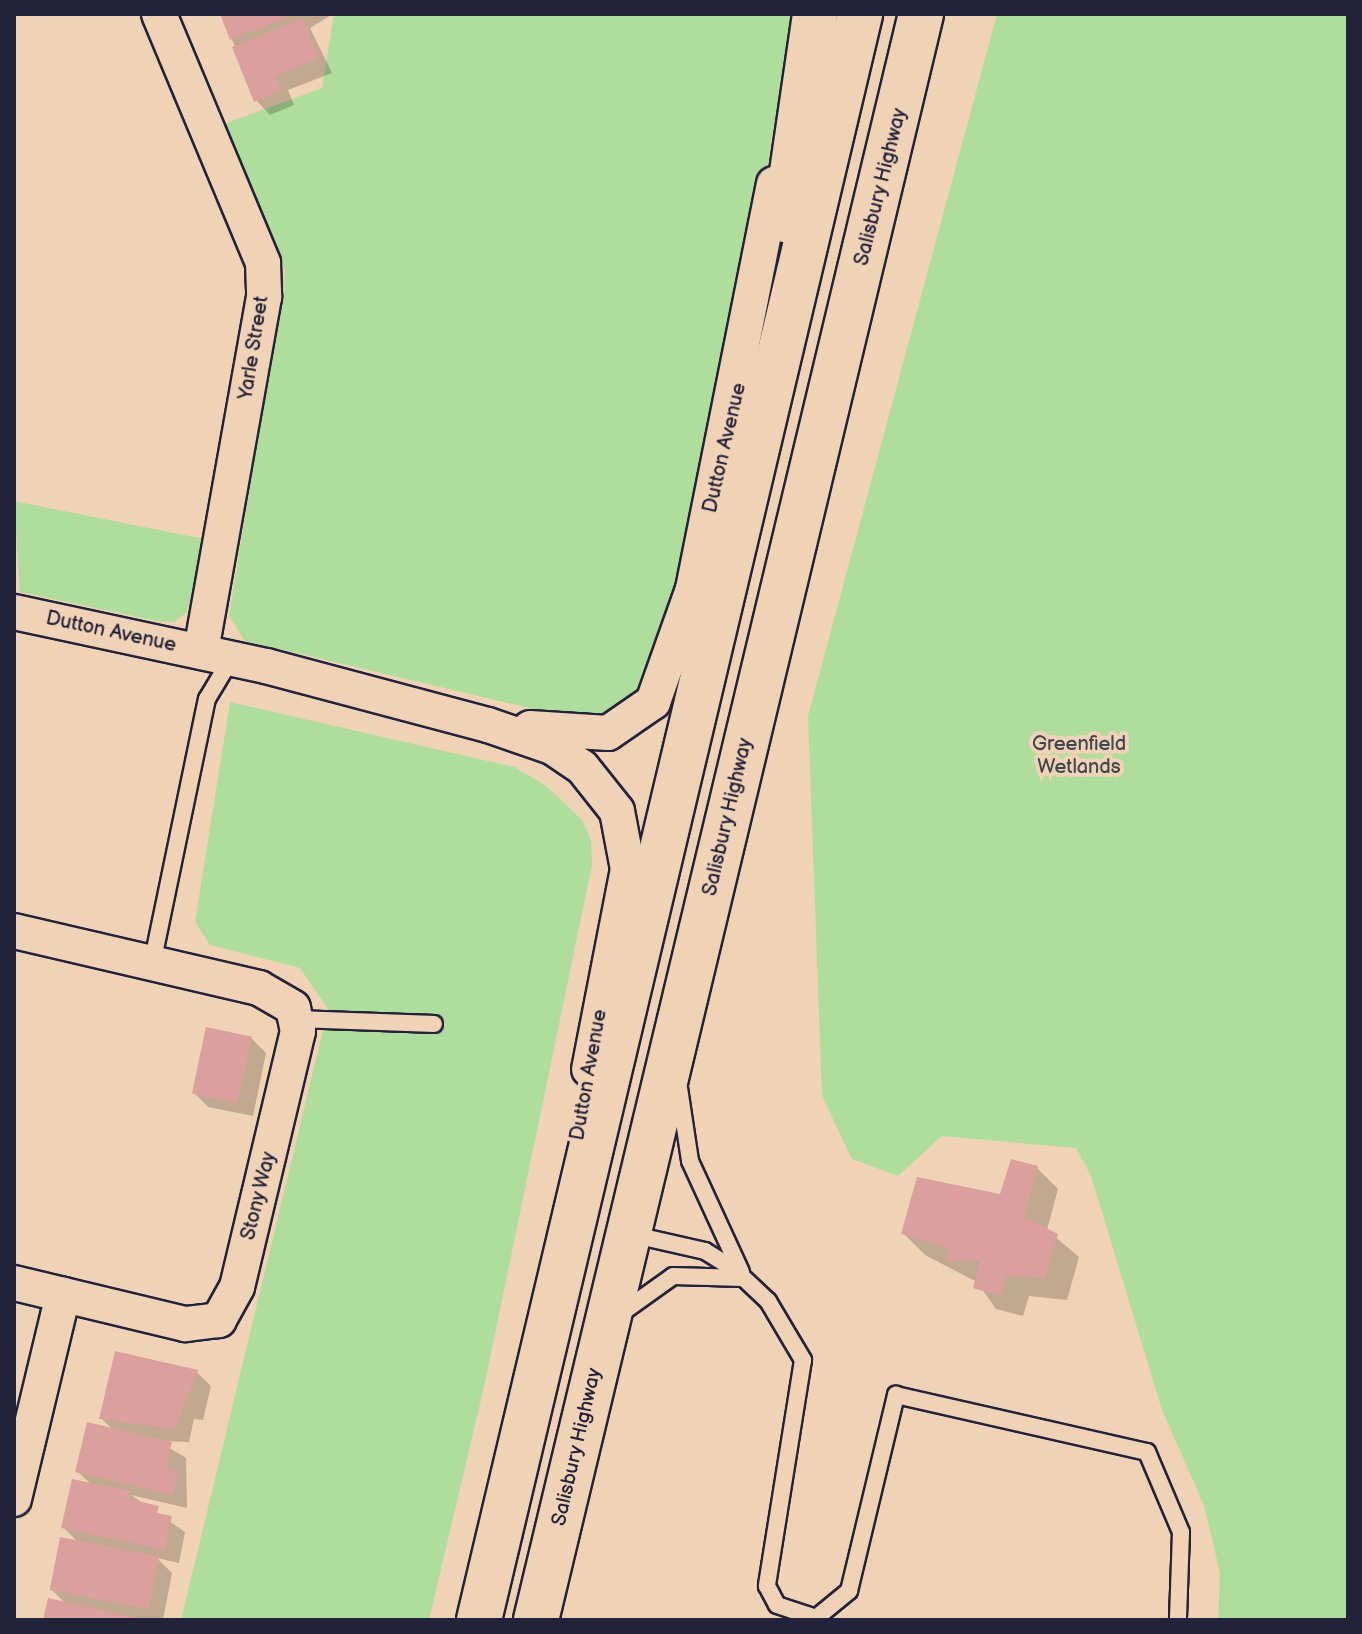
<!DOCTYPE html>
<html>
<head>
<meta charset="utf-8">
<style>
  body { margin:0 }
  #map { position:relative; width:1362px; height:1634px; overflow:hidden; background:#f0d3b6; font-family:"Balsamiq Sans",sans-serif }
  div>[style] { position:absolute }
  .green>* { inset:0; background:#afdd9c }
  .shadow>* { inset:0; background:#0003 }
  .building>* { inset:0; background:#dba09d; transform-origin:0 0 }
  .roads { filter:drop-shadow(2px 0 #22223b) drop-shadow(-2px 0 #22223b) drop-shadow(0 2px #22223b) drop-shadow(0 -2px #22223b) }
  .lane>* { height:16px; margin:-8px; padding:0 8px; transform-origin:8px; border-radius:8px; background:#f0d3b6 }
  .street>* { height:34px; margin:-17px; padding:0 17px; transform-origin:17px; border-radius:17px; background:#f0d3b6 }
  .highway>* { height:44px; margin:-22px; padding:0 22px; transform-origin:22px; border-radius:22px; background:#f0d3b6 }
  span { translate:-50% -50%; white-space:nowrap; text-align:center; line-height:1.15; -webkit-text-stroke:8px #f0d3b6; paint-order:stroke }
  .street-label { font-size:20px; color:#22223b }
  .park-label { font-size:20px; color:#3e474e }
  .frame { position:absolute; inset:0; border:16px solid #22223b; pointer-events:none }
</style>
</head>
<body>
<div id="map">
  <div class="green">
    <i style="clip-path:polygon(334px 14px,792px 14px,737px 354px,684px 597px,650px 677px,608px 714px,580px 720px,245px 641px,229px 616px,285px 271px,224px 124px,322px 88px)"></i>
    <i style="clip-path:polygon(997px 14px,1348px 14px,1348px 1620px,1218px 1620px,1220px 1573px,1204px 1505px,1162px 1410px,1091px 1176px,1076px 1148px,942px 1136px,898px 1176px,852px 1159px,822px 1096px,808px 716px)"></i>
    <i style="clip-path:polygon(14px 501px,204px 539px,187px 612px,174px 622px,157px 621px,20px 592px)"></i>
    <i style="clip-path:polygon(230px 702px,514px 767px,545px 785px,582px 820px,591px 840px,592px 865px,484px 1387px,429px 1620px,181px 1620px,328px 1009px,300px 968px,210px 945px,195px 922px)"></i>
  </div>
  <div class="shadow">
    <i style="clip-path:polygon(222px 14px,333px 14px,310px 28px,332px 73px,288px 90px,294px 105px,270px 115px,256px 100px)"></i>
    <i style="clip-path:polygon(251px 1038px,266px 1053px,253px 1116px,208px 1107px,194px 1093px)"></i>
    <i style="clip-path:polygon(1037px 1168px,1058px 1189px,1047px 1230px,1079px 1257px,1067px 1300px,1029px 1296px,1023px 1316px,996px 1309px,977px 1282px,925px 1255px,903px 1233px,1002px 1196px)"></i>
    <i style="clip-path:polygon(197px 1372px,211px 1386px,203px 1420px,194px 1419px,189px 1442px,158px 1441px,186px 1458px,187px 1508px,131px 1495px,185px 1532px,179px 1563px,157px 1558px,172px 1573px,163px 1620px,45px 1620px,66px 1604px,52px 1590px,79px 1543px,63px 1527px,92px 1485px,77px 1471px,113px 1430px,101px 1418px)"></i>
  </div>
  <div class="building">
    <i style="clip-path:polygon(220px 14px,295px 14px,230px 40px)"></i>
    <i style="clip-path:polygon(303px 18px,319px 58px,275px 76px,281px 90px,254px 102px,232px 47px)"></i>
    <i style="left:206px;top:1027px;width:47px;height:68px;rotate:12deg"></i>
    <i style="clip-path:polygon(1011px 1159px,1038px 1166px,1024px 1217px,1058px 1234px,1045px 1279px,1007px 1275px,1001px 1296px,973px 1288px,980px 1261px,945px 1261px,949px 1248px,901px 1234px,917px 1177px,1000px 1194px)"></i>
    <i style="clip-path:polygon(115px 1351px,198px 1370px,175px 1429px,99px 1419px)"></i>
    <i style="clip-path:polygon(87px 1422px,172px 1442px,166px 1468px,178px 1471px,173px 1495px,75px 1472px)"></i>
    <i style="clip-path:polygon(72px 1479px,131px 1491px,129px 1499px,159px 1506px,157px 1513px,172px 1516px,165px 1550px,61px 1528px)"></i>
    <i style="left:60px;top:1537px;width:101px;height:54px;rotate:11deg"></i>
    <i style="clip-path:polygon(48px 1598px,141px 1619px,141px 1620px,43px 1620px)"></i>
  </div>
  <div class="roads">
    <div class="lane">
      <i style="left:152px;top:964px;width:271px;rotate:-78.3deg"></i>
      <i style="left:207px;top:699px;width:47px;rotate:-59deg"></i>
      <i style="left:297px;top:1019px;width:137px;rotate:2.1deg"></i>
      <i style="left:679px;top:1088px;width:74px;rotate:81.4deg"></i>
      <i style="left:690px;top:1161px;width:122px;rotate:65.3deg"></i>
      <i style="left:630px;top:1234px;width:77px;rotate:12.8deg"></i>
      <i style="left:705px;top:1251px;width:34px;rotate:32deg"></i>
      <i style="left:734px;top:1269px;width:47px;rotate:43.3deg"></i>
      <i style="left:768px;top:1301px;width:69px;rotate:59.3deg"></i>
      <i style="left:803px;top:1360px;width:229px;rotate:99.1deg"></i>
      <i style="left:767px;top:1586px;width:21px;rotate:62deg"></i>
      <i style="left:777px;top:1605px;width:41px;rotate:18.4deg"></i>
      <i style="left:816px;top:1618px;width:43px;rotate:-39.3deg"></i>
      <i style="left:849px;top:1591px;width:202px;rotate:-76.5deg"></i>
      <i style="left:896px;top:1395px;width:257px;rotate:12.8deg"></i>
      <i style="left:1147px;top:1452px;width:87px;rotate:67deg"></i>
      <i style="left:1181px;top:1532px;width:88px;rotate:92deg"></i>
      <i style="left:620px;top:1314px;width:65px;rotate:-35.6deg"></i>
      <i style="left:673px;top:1276px;width:70px;rotate:1.6deg"></i>
    </div>
    <div class="street">
      <i style="left:159px;top:14px;width:270px;rotate:67.3deg"></i>
      <i style="left:263px;top:263px;width:34px;rotate:88deg"></i>
      <i style="left:264px;top:297px;width:360px;rotate:100.1deg"></i>
      <i style="left:14px;top:612px;width:258px;rotate:12.1deg"></i>
      <i style="left:266px;top:666px;width:230px;rotate:14.9deg"></i>
      <i style="left:488px;top:725px;width:68px;rotate:19deg"></i>
      <i style="left:552px;top:747px;width:36px;rotate:34deg"></i>
      <i style="left:582px;top:767px;width:56px;rotate:51.5deg"></i>
      <i style="left:617px;top:811px;width:59px;rotate:79.3deg"></i>
      <i style="left:628px;top:869px;width:204px;rotate:101deg"></i>
      <i style="left:530px;top:728px;width:78px;rotate:3.7deg"></i>
      <i style="left:608px;top:733px;width:55px;rotate:-34.6deg"></i>
      <i style="left:653px;top:702px;width:120px;rotate:-70.5deg"></i>
      <i style="left:693px;top:589px;width:413px;rotate:-78.7deg"></i>
      <i style="left:14px;top:931px;width:252px;rotate:13.1deg"></i>
      <i style="left:259px;top:988px;width:39px;rotate:30deg"></i>
      <i style="left:293px;top:1008px;width:24px;rotate:78deg"></i>
      <i style="left:298px;top:1031px;width:263px;rotate:103.4deg"></i>
      <i style="left:237px;top:1287px;width:38px;rotate:119deg"></i>
      <i style="left:219px;top:1320px;width:34px;rotate:173deg"></i>
      <i style="left:185px;top:1324px;width:176px;rotate:-166.5deg"></i>
      <i style="left:14px;top:1499px;width:210px;rotate:-76.5deg"></i>
    </div>
    <div class="highway">
      <i style="left:785px;top:220px;width:208px;rotate:-81.7deg"></i>
      <i style="left:479px;top:1620px;width:1651px;rotate:-76.65deg"></i>
      <i style="left:536px;top:1620px;width:1652px;rotate:-76.52deg"></i>
    </div>
  </div>
  <div class="street-label">
    <span style="left:881px;top:187px;rotate:-76deg">Salisbury Highway</span>
    <span style="left:254px;top:348px;rotate:-81deg">Yarle Street</span>
    <span style="left:725px;top:448px;rotate:-77deg">Dutton Avenue</span>
    <span style="left:111px;top:632px;rotate:12deg">Dutton Avenue</span>
    <span style="left:728px;top:817px;rotate:-77deg">Salisbury Highway</span>
    <span style="left:589px;top:1075px;rotate:-80deg">Dutton Avenue</span>
    <span style="left:259px;top:1196px;rotate:-76deg">Stony Way</span>
    <span style="left:577px;top:1447px;rotate:-77deg">Salisbury Highway</span>
  </div>
  <div class="park-label">
    <span style="left:1079px;top:756px">Greenfield<br>Wetlands</span>
  </div>
  <div class="frame"></div>
</div>
</body>
</html>
